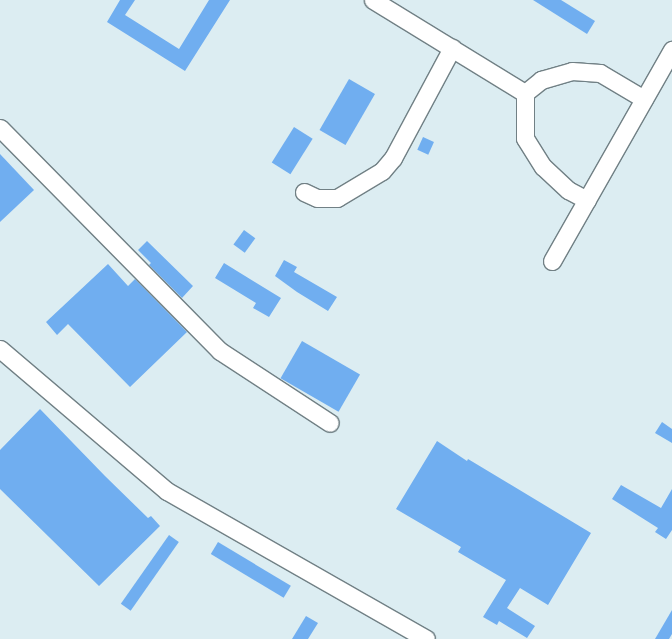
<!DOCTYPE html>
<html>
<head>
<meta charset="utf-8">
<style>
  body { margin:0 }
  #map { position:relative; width:672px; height:639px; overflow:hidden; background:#dcedf2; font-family:Jost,sans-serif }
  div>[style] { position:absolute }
  .building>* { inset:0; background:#70aef0; transform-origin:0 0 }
  .roads { filter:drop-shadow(1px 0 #718085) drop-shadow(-1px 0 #718085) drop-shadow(0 1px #718085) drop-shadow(0 -1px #718085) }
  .minor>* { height:17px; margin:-8.5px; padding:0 8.5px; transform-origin:8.5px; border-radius:8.5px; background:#fff }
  span { translate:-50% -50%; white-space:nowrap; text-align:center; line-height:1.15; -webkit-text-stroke:3px #fff; paint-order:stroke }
</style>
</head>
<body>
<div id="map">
  <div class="building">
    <i style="clip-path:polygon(120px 0,135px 0,125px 15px,179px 49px,209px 0,230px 0,185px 71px,107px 22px)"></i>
    <i style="clip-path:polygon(533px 0,561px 0,595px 21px,587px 34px)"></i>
    <i style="left:349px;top:79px;width:30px;height:59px;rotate:30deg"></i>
    <i style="left:294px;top:127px;width:22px;height:42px;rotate:32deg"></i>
    <i style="left:423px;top:137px;width:12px;height:14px;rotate:24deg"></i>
    <i style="clip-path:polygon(0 154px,34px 190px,0 222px)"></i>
    <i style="left:244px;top:230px;width:14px;height:18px;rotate:36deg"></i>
    <i style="clip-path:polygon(147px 241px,193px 286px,182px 298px,149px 265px,151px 263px,138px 250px)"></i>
    <i style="clip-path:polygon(284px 260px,297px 267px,294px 272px,337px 297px,328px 311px,297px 292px,275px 276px)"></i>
    <i style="clip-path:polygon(224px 263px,281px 298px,269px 317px,253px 308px,256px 303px,215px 278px)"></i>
    <i style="clip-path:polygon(108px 264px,128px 286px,135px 279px,187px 332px,130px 387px,68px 324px,57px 335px,46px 322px)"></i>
    <i style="left:302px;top:341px;width:67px;height:43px;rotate:30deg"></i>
    <i style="clip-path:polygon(40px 409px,105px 476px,148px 518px,151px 516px,160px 526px,99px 586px,0 489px,0 450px)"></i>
    <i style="clip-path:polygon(662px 422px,672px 429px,672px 443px,655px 433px)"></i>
    <i style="clip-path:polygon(437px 441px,467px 461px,468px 459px,591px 533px,548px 605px,520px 588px,507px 608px,535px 626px,527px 638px,499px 621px,497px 625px,483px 617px,506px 580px,458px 552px,461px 547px,396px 509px)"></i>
    <i style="clip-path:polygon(621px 485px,661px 508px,672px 489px,672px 530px,666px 539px,655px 532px,658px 528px,612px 499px)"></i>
    <i style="left:169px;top:535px;width:12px;height:84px;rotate:35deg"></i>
    <i style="left:218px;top:542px;width:85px;height:14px;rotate:31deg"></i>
    <i style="clip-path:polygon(672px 610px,672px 634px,669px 639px,655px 639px)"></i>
    <i style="clip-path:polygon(306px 616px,318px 623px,308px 639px,292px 639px)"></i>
  </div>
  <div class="roads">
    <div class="minor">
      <i style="left:373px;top:0;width:178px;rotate:31.5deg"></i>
      <i style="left:0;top:128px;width:313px;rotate:45.4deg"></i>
      <i style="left:220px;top:351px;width:131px;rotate:33.2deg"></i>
      <i style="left:304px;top:192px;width:14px;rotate:25deg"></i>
      <i style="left:317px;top:198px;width:20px"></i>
      <i style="left:337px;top:198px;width:52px;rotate:-31deg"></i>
      <i style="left:382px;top:171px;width:17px;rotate:-50deg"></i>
      <i style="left:393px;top:158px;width:125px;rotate:-61.8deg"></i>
      <i style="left:587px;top:200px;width:21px;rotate:-152deg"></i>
      <i style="left:568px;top:190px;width:34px;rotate:-137deg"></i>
      <i style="left:543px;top:167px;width:34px;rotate:-122deg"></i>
      <i style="left:525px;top:138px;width:45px;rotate:-90deg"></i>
      <i style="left:525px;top:93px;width:21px;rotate:-39deg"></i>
      <i style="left:541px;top:80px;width:32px;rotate:-16deg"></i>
      <i style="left:572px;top:71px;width:28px;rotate:4deg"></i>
      <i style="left:600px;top:73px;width:51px;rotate:30.6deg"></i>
      <i style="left:552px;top:261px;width:243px;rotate:-60.4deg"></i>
      <i style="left:0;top:349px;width:219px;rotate:40.4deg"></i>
      <i style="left:167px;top:491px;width:298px;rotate:29.7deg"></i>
    </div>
  </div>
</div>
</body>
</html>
